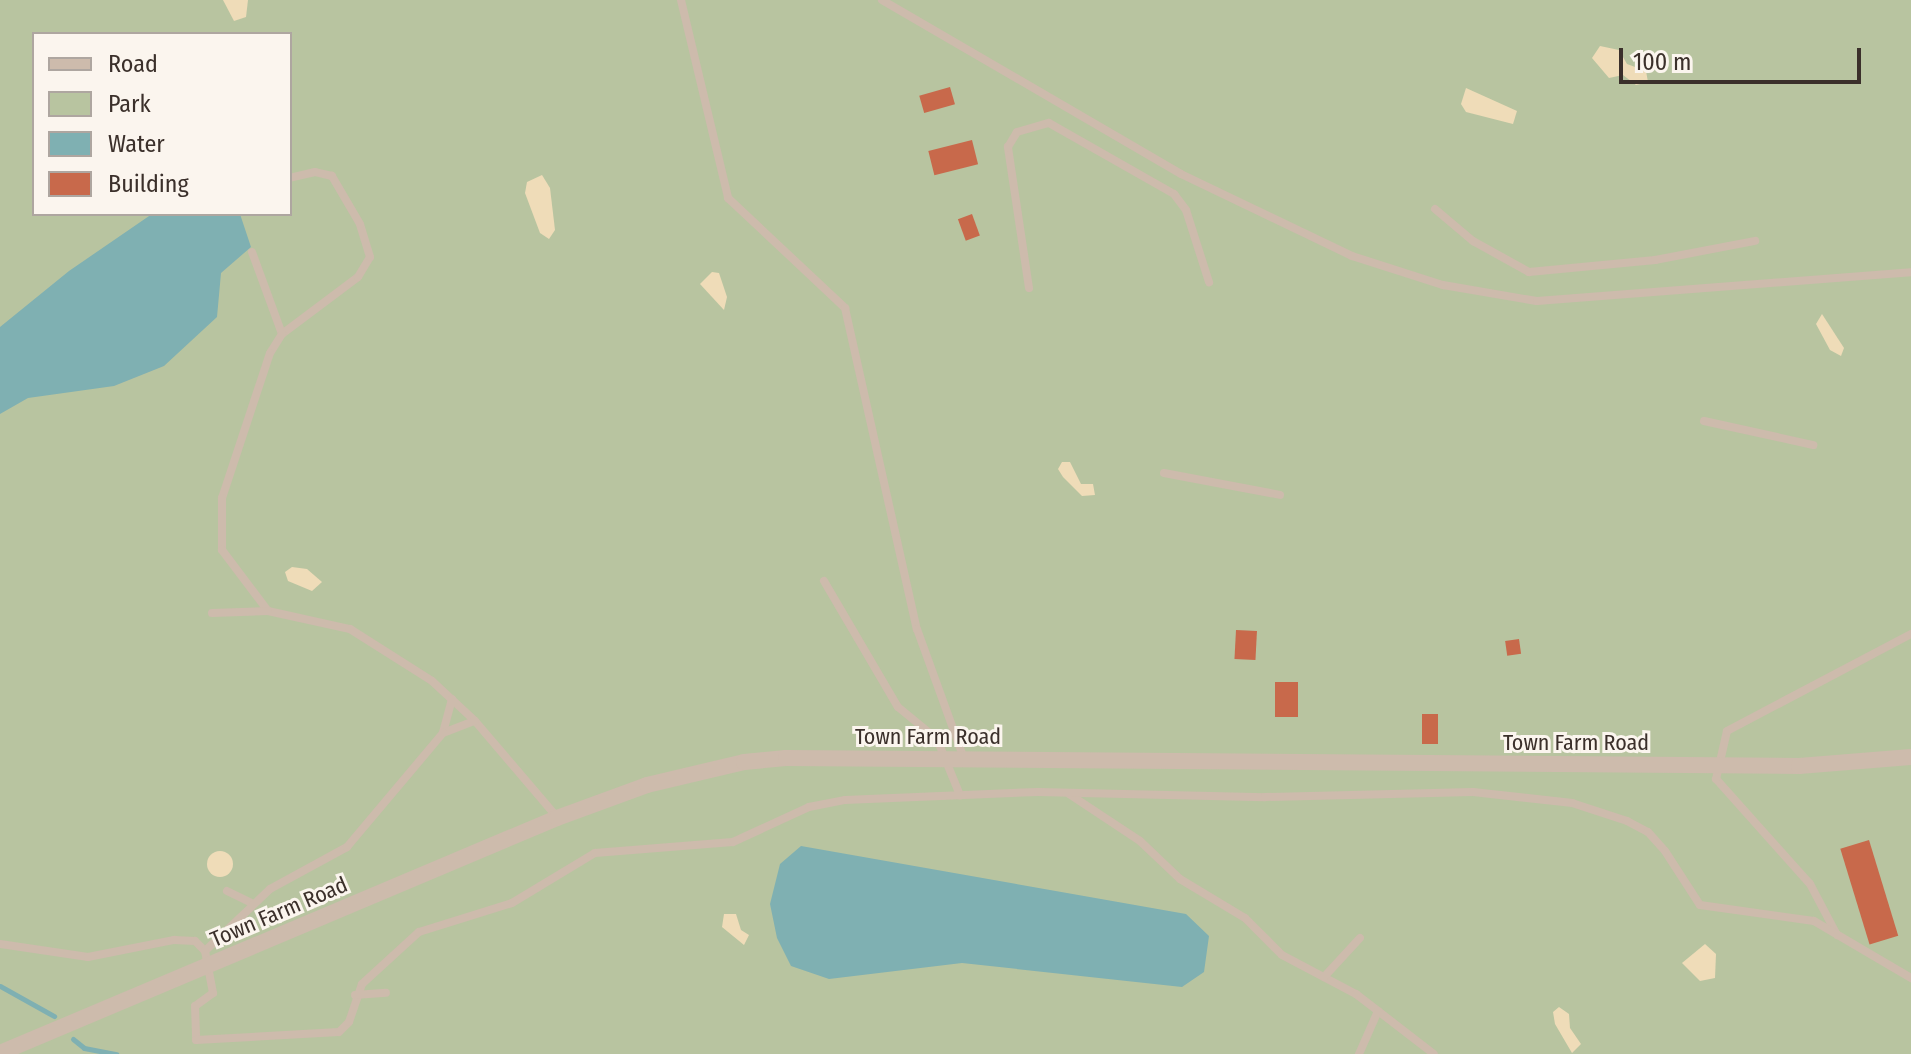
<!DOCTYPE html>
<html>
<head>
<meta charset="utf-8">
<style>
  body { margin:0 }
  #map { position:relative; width:1911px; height:1054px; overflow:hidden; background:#f4ebe1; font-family:"Fira Sans Condensed",sans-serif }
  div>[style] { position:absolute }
  .green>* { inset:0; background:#b8c4a0 }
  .sand>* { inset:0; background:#efdcb8 }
  .round { border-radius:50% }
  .water>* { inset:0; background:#7fb0b2 }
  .stream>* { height:5px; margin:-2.5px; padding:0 2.5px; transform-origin:2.5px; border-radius:2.5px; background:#7fb0b2 }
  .building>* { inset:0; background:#c8694b; transform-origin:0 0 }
  .service>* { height:8px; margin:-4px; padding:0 4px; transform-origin:4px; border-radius:4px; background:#cdbbac }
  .minor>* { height:16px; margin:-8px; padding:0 8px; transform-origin:8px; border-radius:8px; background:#cdbbac }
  span { translate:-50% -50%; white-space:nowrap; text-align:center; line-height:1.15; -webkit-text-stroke:6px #fbf5ee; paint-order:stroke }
  .street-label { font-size:22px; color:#3b302b }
  .legend { position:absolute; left:32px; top:32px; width:260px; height:184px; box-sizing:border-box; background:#fbf5ee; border:2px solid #aea6a0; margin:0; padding:10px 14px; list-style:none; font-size:24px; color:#3b302b }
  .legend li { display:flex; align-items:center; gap:16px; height:40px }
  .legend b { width:40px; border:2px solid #aea6a0 }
  .scale { position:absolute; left:1619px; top:48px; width:242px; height:36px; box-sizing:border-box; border:4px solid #3b302b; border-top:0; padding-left:10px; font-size:24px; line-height:28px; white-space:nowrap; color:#3b302b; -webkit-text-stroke:6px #fbf5ee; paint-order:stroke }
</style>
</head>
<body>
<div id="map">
  <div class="green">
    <i style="clip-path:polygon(evenodd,0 0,1911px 0,1911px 1054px,0 1054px,0 0,34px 34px,290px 34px,290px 214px,34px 214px,34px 34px)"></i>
  </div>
  <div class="sand">
    <i style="clip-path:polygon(223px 0,248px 0,246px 17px,234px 21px)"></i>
    <i style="clip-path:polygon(1600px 46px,1619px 50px,1627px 64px,1646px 71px,1648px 82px,1636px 85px,1623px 75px,1609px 78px,1592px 58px)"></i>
    <i style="clip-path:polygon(1466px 88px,1517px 111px,1513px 124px,1466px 112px,1461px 104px)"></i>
    <i style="clip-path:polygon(542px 175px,550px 188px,555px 230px,549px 239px,540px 233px,525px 193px,527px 182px)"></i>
    <i style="clip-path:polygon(712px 272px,719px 273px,727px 297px,724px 310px,700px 284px)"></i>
    <i style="clip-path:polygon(1822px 314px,1844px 348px,1841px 356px,1830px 350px,1816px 324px)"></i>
    <i style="clip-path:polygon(1062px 462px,1070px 462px,1081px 484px,1093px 484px,1095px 495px,1082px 496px,1063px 477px,1058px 469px)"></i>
    <i style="clip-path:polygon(292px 567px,307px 569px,322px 582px,312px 591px,288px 581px,285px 572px)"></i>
    <i class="round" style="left:207px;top:851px;width:26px;height:26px"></i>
    <i style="clip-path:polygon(724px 914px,736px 914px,741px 930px,749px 935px,744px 945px,722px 927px)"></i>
    <i style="clip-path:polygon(1705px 944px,1716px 954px,1715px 978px,1700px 981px,1682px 963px)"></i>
    <i style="clip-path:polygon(1559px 1007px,1569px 1014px,1570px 1028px,1581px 1044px,1572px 1053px,1555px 1024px,1553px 1012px)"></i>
  </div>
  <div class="water">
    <i style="clip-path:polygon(152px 214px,240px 214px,251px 247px,221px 273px,217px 317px,164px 366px,114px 386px,28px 398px,0 414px,0 327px,69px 271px)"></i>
    <i style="clip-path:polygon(801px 846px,1186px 914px,1209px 936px,1204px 972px,1182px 987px,962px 963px,829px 979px,791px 966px,777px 938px,770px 904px,780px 864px)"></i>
  </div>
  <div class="stream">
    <i style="left:0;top:986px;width:62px;rotate:29.1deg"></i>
    <i style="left:73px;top:1039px;width:14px;rotate:39deg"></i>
    <i style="left:84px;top:1048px;width:33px;rotate:11deg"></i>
  </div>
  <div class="building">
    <i style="left:950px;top:87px;width:18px;height:32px;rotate:74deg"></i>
    <i style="left:972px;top:140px;width:25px;height:45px;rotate:76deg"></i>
    <i style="left:972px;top:214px;width:23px;height:15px;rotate:70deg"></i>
    <i style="left:1236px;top:630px;width:21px;height:29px;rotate:3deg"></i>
    <i style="left:1519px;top:639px;width:15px;height:14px;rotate:82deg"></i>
    <i style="left:1275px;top:682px;width:23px;height:35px"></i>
    <i style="left:1422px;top:714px;width:16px;height:30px"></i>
    <i style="left:1869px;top:840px;width:100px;height:30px;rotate:73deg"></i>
  </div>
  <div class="service">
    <i style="left:681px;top:0;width:204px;rotate:76.6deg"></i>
    <i style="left:728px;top:198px;width:161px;rotate:43.2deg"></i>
    <i style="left:845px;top:308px;width:329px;rotate:77.4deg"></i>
    <i style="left:917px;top:629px;width:138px;rotate:70.1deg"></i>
    <i style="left:882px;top:0;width:346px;rotate:30.2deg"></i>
    <i style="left:1181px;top:174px;width:190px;rotate:25.6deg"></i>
    <i style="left:1352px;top:256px;width:96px;rotate:17.7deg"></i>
    <i style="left:1443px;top:285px;width:95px;rotate:9.7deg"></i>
    <i style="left:1537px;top:301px;width:375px;rotate:-4.4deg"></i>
    <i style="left:1435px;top:209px;width:50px;rotate:40.1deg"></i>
    <i style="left:1473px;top:241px;width:64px;rotate:29deg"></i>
    <i style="left:1529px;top:272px;width:127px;rotate:-5.4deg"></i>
    <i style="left:1655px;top:260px;width:102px;rotate:-10.8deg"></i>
    <i style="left:252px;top:252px;width:87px;rotate:69.9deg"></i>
    <i style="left:282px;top:334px;width:95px;rotate:-36.9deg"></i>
    <i style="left:358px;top:277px;width:23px;rotate:-59deg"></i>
    <i style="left:370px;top:257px;width:34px;rotate:-107deg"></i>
    <i style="left:360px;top:224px;width:56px;rotate:-120.3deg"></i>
    <i style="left:332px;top:176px;width:17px;rotate:-167deg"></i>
    <i style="left:315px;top:172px;width:26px;rotate:167deg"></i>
    <i style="left:1029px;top:288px;width:143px;rotate:-98.5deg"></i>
    <i style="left:1008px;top:147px;width:17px;rotate:-59deg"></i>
    <i style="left:1017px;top:132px;width:33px;rotate:-16deg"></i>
    <i style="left:1049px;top:123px;width:144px;rotate:29.6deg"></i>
    <i style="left:1174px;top:194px;width:20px;rotate:53deg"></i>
    <i style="left:1186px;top:210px;width:76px;rotate:72.3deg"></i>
    <i style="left:282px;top:334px;width:22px;rotate:122deg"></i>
    <i style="left:270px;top:353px;width:153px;rotate:108.3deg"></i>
    <i style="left:222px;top:498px;width:52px;rotate:90deg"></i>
    <i style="left:222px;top:550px;width:76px;rotate:53deg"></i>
    <i style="left:268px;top:611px;width:84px;rotate:12.4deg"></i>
    <i style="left:350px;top:629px;width:97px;rotate:32.4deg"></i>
    <i style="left:432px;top:681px;width:59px;rotate:42.9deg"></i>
    <i style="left:475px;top:721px;width:126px;rotate:49.5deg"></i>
    <i style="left:1704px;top:421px;width:112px;rotate:12.4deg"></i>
    <i style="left:1164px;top:473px;width:118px;rotate:10.7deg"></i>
    <i style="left:824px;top:581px;width:146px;rotate:59.6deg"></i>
    <i style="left:898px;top:707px;width:50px;rotate:39.4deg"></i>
    <i style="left:937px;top:739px;width:61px;rotate:67.7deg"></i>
    <i style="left:212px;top:613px;width:56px;rotate:-2deg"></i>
    <i style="left:452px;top:699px;width:35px;rotate:105deg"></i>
    <i style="left:443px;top:733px;width:34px;rotate:-21deg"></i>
    <i style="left:1069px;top:794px;width:85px;rotate:33.5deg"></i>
    <i style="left:1140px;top:841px;width:55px;rotate:43.5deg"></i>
    <i style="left:1180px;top:879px;width:76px;rotate:31deg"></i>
    <i style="left:1245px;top:918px;width:52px;rotate:45deg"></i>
    <i style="left:1282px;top:955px;width:84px;rotate:27.8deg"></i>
    <i style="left:1356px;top:994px;width:98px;rotate:37.6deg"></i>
    <i style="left:227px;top:891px;width:28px;rotate:26deg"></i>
    <i style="left:1837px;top:935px;width:58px;rotate:-117.9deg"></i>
    <i style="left:1810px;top:884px;width:141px;rotate:-131.8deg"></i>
    <i style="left:1716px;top:779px;width:49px;rotate:-77.1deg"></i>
    <i style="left:1727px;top:731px;width:208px;rotate:-27.8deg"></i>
    <i style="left:0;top:944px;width:89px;rotate:8.4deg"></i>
    <i style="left:88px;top:957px;width:88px;rotate:-11.2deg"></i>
    <i style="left:174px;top:940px;width:21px;rotate:3deg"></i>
    <i style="left:195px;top:941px;width:14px;rotate:45deg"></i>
    <i style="left:205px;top:951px;width:90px;rotate:-43.6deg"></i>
    <i style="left:270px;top:889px;width:88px;rotate:-28.6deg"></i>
    <i style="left:347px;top:847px;width:149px;rotate:-49.9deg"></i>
    <i style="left:205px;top:951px;width:43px;rotate:79.2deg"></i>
    <i style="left:213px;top:993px;width:22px;rotate:144deg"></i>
    <i style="left:195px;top:1006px;width:34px;rotate:88deg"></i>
    <i style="left:196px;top:1040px;width:143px;rotate:-3.2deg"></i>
    <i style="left:339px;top:1032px;width:14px;rotate:-45deg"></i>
    <i style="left:349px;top:1022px;width:40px;rotate:-71.1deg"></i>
    <i style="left:362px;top:984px;width:77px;rotate:-42.4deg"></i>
    <i style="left:419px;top:932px;width:97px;rotate:-17.3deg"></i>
    <i style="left:512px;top:903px;width:97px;rotate:-31.1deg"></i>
    <i style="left:595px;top:853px;width:138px;rotate:-4.6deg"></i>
    <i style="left:733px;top:842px;width:84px;rotate:-24.7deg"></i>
    <i style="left:809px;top:807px;width:37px;rotate:-11deg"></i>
    <i style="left:845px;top:800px;width:193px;rotate:-2.4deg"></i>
    <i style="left:1038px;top:792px;width:227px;rotate:1.3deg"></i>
    <i style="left:1265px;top:797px;width:208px;rotate:-1.4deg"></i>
    <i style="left:1473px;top:792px;width:100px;rotate:6.3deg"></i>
    <i style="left:1572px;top:803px;width:58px;rotate:18.1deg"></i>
    <i style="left:1627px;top:821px;width:24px;rotate:28deg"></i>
    <i style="left:1648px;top:832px;width:25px;rotate:48deg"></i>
    <i style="left:1665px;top:851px;width:64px;rotate:57.1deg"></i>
    <i style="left:1700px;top:905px;width:115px;rotate:8deg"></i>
    <i style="left:1814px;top:921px;width:113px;rotate:30.4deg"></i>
    <i style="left:1324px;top:977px;width:53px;rotate:-47.3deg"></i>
    <i style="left:355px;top:995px;width:31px;rotate:-4deg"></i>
    <i style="left:1359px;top:1054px;width:47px;rotate:-66.2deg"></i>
  </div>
  <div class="minor">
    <i style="left:0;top:1053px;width:605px;rotate:-22.88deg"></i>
    <i style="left:557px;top:818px;width:96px;rotate:-20.1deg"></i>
    <i style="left:647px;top:785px;width:100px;rotate:-13.3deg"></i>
    <i style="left:744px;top:762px;width:42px;rotate:-5.4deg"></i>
    <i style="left:786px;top:758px;width:1013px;rotate:0.45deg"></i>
    <i style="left:1799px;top:766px;width:112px;rotate:-4.6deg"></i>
  </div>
  <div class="street-label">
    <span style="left:928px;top:737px">Town Farm Road</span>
    <span style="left:1576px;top:743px">Town Farm Road</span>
    <span style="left:279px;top:912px;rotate:-23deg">Town Farm Road</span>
  </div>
  <ul class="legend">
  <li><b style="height:10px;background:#cdbbac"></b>Road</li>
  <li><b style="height:22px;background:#b8c4a0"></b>Park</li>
  <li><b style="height:22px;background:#7fb0b2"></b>Water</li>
  <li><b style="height:22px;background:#c8694b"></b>Building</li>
  </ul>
  <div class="scale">100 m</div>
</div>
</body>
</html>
